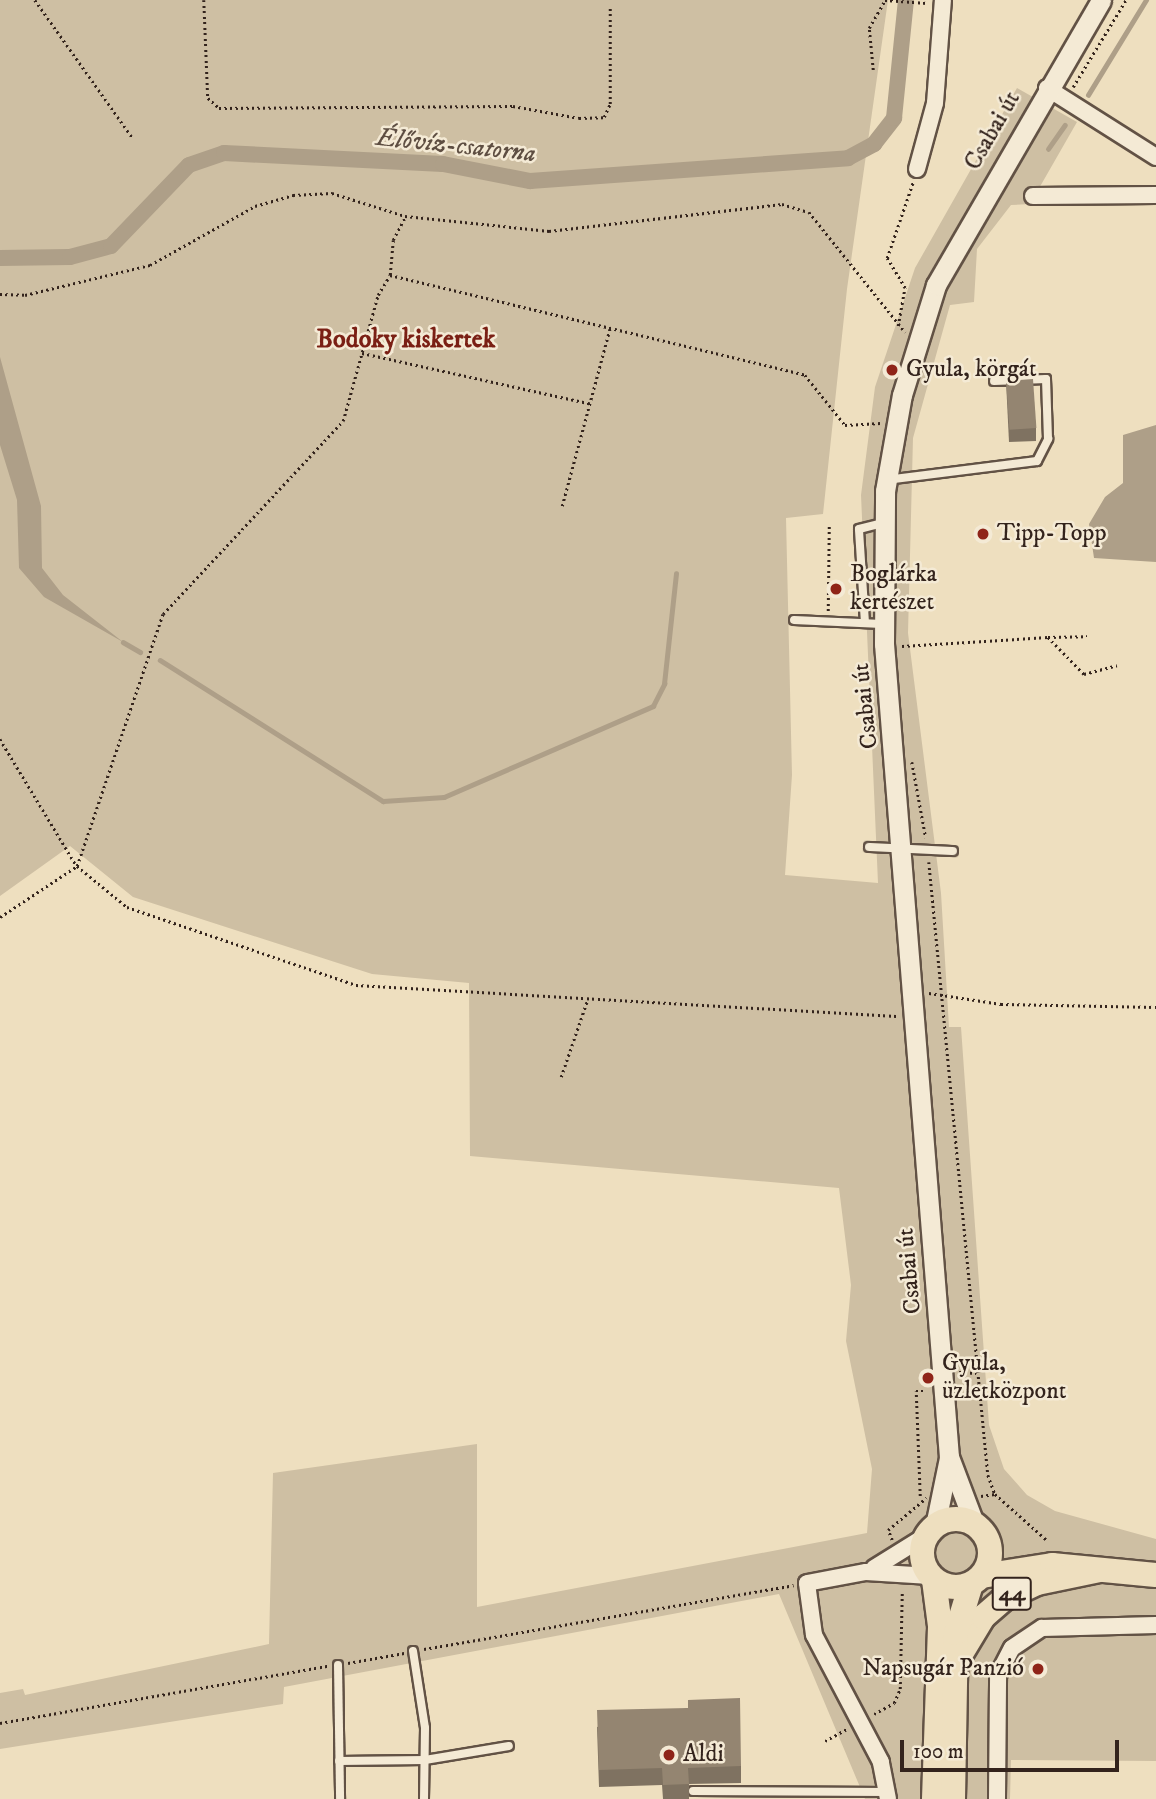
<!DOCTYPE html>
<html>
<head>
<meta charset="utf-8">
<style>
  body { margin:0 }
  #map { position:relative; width:1156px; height:1799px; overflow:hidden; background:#eedfbf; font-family:"IM FELL DW Pica",serif }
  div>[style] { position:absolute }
  .green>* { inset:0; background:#cebfa3 }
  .water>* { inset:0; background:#ae9f88 }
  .stream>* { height:4.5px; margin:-2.25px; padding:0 2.25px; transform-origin:2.25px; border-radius:2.25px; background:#ae9f88 }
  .canal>* { height:16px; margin:-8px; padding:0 8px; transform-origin:8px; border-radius:8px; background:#ae9f88 }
  .path>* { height:2.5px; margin-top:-1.25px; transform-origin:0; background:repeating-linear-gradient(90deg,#33231c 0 2px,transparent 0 5.5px) }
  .roads { filter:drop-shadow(2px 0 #625245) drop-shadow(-2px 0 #625245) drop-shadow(0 2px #625245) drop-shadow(0 -2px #625245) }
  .service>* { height:8px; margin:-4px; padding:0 4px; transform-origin:4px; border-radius:4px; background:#f4ead5 }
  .minor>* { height:16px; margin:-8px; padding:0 8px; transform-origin:8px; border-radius:8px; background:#f4ead5 }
  .tertiary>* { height:19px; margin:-9.5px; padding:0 9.5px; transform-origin:9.5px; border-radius:9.5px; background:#f4ead5 }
  .primary>* { height:24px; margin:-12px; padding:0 12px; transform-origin:12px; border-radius:12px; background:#eedfbf }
  .primary>.ring { margin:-12px; padding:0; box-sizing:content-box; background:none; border:24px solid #eedfbf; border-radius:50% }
  .wall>* { inset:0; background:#7f7261 }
  .building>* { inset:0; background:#948571; transform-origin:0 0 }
  .dots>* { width:19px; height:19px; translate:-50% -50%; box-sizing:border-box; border:4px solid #f4ead5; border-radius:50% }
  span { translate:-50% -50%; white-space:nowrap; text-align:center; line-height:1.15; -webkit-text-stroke:5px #f4ead5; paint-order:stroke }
  .shield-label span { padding:2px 5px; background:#f4ead5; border:2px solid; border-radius:5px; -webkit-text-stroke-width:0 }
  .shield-label { font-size:23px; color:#33231c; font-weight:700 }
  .street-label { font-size:24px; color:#33231c }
  .poi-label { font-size:24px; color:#33231c }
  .left { translate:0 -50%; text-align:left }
  .right { translate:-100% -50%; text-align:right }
  .water-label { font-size:26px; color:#5e4e42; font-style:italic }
  .neighbourhood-label { font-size:26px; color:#7a1f14; font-weight:700 }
  .scale { position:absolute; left:900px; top:1740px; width:219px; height:32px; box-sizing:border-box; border:4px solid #33231c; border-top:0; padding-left:9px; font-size:21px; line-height:24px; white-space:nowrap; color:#33231c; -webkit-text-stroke:5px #f4ead5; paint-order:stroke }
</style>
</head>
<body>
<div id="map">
  <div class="green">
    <i style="clip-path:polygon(0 0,888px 0,847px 289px,823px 514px,786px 518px,792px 775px,785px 875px,878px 883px,861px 495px,875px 387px,915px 268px,1017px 88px,1077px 122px,1030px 204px,1011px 205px,977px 249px,974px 302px,950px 305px,913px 438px,908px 633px,941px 893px,949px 1027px,961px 1027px,989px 1425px,1004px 1469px,1027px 1495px,1055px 1511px,1156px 1539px,1156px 1761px,1011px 1760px,1010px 1799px,865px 1799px,779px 1594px,284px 1687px,283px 1704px,0 1749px,0 1693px,23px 1689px,25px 1695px,269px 1644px,273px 1473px,477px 1444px,477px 1607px,867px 1533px,872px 1469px,846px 1341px,851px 1285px,839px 1188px,470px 1156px,469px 983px,372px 974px,133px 897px,70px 846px,0 896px)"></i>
  </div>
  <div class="water">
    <i style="clip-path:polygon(0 357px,41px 506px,42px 568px,63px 595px,123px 642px,44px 597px,19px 568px,17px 500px,0 445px)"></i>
    <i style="clip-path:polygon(1156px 425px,1156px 562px,1094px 558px,1089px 524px,1105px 497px,1123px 483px,1123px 435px)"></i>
  </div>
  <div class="stream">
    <i style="left:1088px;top:95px;width:111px;rotate:-58.6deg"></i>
    <i style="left:1048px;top:149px;width:29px;rotate:-55deg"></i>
    <i style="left:123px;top:642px;width:20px;rotate:30deg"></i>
    <i style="left:160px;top:660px;width:264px;rotate:32.3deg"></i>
    <i style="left:383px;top:801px;width:61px;rotate:-3.8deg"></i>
    <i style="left:444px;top:797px;width:228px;rotate:-23.5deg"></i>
    <i style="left:653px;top:706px;width:25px;rotate:-63deg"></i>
    <i style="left:664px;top:684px;width:111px;rotate:-83.8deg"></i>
  </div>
  <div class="canal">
    <i style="left:0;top:258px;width:70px;rotate:-0.8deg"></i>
    <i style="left:70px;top:257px;width:42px;rotate:-15deg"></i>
    <i style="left:111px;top:246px;width:112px;rotate:-46.1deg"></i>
    <i style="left:189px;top:165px;width:37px;rotate:-19deg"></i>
    <i style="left:224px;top:153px;width:219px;rotate:2.9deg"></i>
    <i style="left:443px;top:164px;width:89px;rotate:11.1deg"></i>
    <i style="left:530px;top:181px;width:319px;rotate:-4.1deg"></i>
    <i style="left:848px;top:158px;width:30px;rotate:-28deg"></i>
    <i style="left:874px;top:144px;width:33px;rotate:-52deg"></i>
    <i style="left:894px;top:118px;width:119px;rotate:-84.2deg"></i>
  </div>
  <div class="path">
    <i style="left:35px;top:0;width:168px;rotate:54.7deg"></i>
    <i style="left:204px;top:0;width:98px;rotate:87.7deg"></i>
    <i style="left:208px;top:98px;width:15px;rotate:42deg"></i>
    <i style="left:219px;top:108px;width:294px;rotate:-0.4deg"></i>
    <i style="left:513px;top:106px;width:67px;rotate:10.3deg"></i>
    <i style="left:579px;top:118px;width:25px;rotate:-2deg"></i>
    <i style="left:604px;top:117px;width:14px;rotate:-65deg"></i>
    <i style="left:610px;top:104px;width:99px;rotate:-90deg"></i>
    <i style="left:873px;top:70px;width:42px;rotate:-95.4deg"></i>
    <i style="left:869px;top:28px;width:32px;rotate:-60deg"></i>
    <i style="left:885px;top:0;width:42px;rotate:4.1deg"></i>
    <i style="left:1073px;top:87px;width:102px;rotate:-58.7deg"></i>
    <i style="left:390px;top:275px;width:427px;rotate:13.5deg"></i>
    <i style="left:805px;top:375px;width:64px;rotate:51.3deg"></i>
    <i style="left:845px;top:425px;width:36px;rotate:-3deg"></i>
    <i style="left:0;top:294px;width:25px;rotate:2deg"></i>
    <i style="left:25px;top:295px;width:129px;rotate:-13.5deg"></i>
    <i style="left:150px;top:265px;width:120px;rotate:-29.3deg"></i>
    <i style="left:255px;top:206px;width:40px;rotate:-16deg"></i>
    <i style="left:293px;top:195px;width:39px;rotate:-3deg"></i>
    <i style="left:332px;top:193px;width:77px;rotate:17.5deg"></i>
    <i style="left:405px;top:216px;width:145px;rotate:5.9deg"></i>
    <i style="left:549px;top:231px;width:235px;rotate:-6.6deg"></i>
    <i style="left:782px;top:204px;width:28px;rotate:17deg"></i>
    <i style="left:809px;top:212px;width:154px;rotate:51.3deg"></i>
    <i style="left:898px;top:326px;width:39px;rotate:-80deg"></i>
    <i style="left:905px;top:288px;width:35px;rotate:-121deg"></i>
    <i style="left:887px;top:258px;width:80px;rotate:-71.1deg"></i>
    <i style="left:362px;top:353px;width:236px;rotate:12.5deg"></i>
    <i style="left:562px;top:506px;width:184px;rotate:-74.9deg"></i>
    <i style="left:828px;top:611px;width:85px;rotate:-89.3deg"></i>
    <i style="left:1048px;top:637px;width:39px;rotate:-1deg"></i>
    <i style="left:902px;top:646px;width:146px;rotate:-3.5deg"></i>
    <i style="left:1048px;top:637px;width:52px;rotate:45.8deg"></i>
    <i style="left:1084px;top:674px;width:34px;rotate:-15deg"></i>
    <i style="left:0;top:739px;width:147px;rotate:58.9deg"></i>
    <i style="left:912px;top:762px;width:77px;rotate:79.6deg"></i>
    <i style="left:929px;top:862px;width:616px;rotate:84.5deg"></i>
    <i style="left:988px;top:1475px;width:20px;rotate:70deg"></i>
    <i style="left:995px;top:1494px;width:71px;rotate:41.6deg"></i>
    <i style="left:77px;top:866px;width:266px;rotate:-71.2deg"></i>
    <i style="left:163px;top:614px;width:264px;rotate:-47deg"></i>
    <i style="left:343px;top:421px;width:131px;rotate:-74.5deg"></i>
    <i style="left:378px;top:295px;width:23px;rotate:-59deg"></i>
    <i style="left:390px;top:275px;width:35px;rotate:-85deg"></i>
    <i style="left:393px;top:240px;width:26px;rotate:-62deg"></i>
    <i style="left:0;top:917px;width:92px;rotate:-33.5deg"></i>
    <i style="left:77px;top:866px;width:65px;rotate:39.4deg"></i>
    <i style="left:127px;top:907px;width:242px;rotate:18.8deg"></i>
    <i style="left:356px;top:985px;width:541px;rotate:3.29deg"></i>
    <i style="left:929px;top:993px;width:73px;rotate:8.7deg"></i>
    <i style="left:1001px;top:1004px;width:155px;rotate:1.1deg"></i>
    <i style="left:561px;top:1077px;width:80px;rotate:-71.1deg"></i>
    <i style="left:959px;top:1372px;width:17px;rotate:3deg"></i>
    <i style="left:920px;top:1496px;width:105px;rotate:-92.2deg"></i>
    <i style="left:916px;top:1391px;width:10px"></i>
    <i style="left:981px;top:1496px;width:14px;rotate:-8deg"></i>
    <i style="left:892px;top:1540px;width:11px;rotate:-112deg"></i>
    <i style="left:888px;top:1530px;width:50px;rotate:-40.1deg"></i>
    <i style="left:424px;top:1649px;width:375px;rotate:-9.8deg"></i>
    <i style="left:348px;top:1663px;width:57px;rotate:-10.1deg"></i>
    <i style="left:874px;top:1714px;width:23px;rotate:-29deg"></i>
    <i style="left:894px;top:1703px;width:15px;rotate:-67deg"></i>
    <i style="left:900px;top:1689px;width:99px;rotate:-88.8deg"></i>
    <i style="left:0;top:1723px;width:333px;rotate:-9.9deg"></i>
    <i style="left:825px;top:1741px;width:25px;rotate:-29deg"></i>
  </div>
  <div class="roads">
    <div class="service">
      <i style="left:886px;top:480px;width:152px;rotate:-7.2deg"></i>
      <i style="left:1037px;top:461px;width:25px;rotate:-63deg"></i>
      <i style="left:1048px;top:439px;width:60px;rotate:-91.9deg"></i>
      <i style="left:1046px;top:379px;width:52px;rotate:177.8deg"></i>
      <i style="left:794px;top:620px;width:88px;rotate:2.6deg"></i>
      <i style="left:865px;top:623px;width:94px;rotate:-93.7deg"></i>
      <i style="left:859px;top:529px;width:25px;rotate:-14deg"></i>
      <i style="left:869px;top:847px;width:84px;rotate:2.7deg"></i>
      <i style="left:413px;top:1651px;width:78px;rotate:81.1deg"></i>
      <i style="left:425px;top:1728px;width:71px;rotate:90.8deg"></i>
      <i style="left:338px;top:1665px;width:134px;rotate:89.1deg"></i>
      <i style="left:339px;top:1761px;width:86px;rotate:-0.7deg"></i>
      <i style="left:425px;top:1760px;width:85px;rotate:-9.5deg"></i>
      <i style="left:693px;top:1791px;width:194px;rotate:0.3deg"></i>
    </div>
    <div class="minor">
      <i style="left:1047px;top:88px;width:129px;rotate:32.3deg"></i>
      <i style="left:917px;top:169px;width:68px;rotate:-74.7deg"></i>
      <i style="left:935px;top:103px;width:103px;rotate:-85.6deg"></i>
      <i style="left:1033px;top:196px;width:123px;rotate:-0.5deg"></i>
      <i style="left:874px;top:1568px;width:62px;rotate:-31.9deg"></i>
      <i style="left:888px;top:1799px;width:38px;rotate:-101deg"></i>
      <i style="left:881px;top:1762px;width:144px;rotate:-117.8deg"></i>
      <i style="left:814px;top:1635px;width:52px;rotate:-97.7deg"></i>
      <i style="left:807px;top:1583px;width:60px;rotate:-10.6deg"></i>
      <i style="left:866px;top:1572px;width:64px;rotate:3.6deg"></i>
      <i style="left:997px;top:1799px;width:124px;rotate:-89.5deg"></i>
      <i style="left:998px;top:1675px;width:30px;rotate:-63deg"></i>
      <i style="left:1012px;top:1648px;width:36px;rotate:-34deg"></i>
      <i style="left:1042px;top:1628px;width:114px;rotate:-1.5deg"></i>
    </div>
    <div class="tertiary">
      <i style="left:974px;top:1523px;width:71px;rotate:-110.7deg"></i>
      <i style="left:949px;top:1457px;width:816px;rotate:-94.57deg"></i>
      <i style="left:884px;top:644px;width:153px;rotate:-89.6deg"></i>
      <i style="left:885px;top:491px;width:97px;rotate:-80deg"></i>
      <i style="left:902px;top:395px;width:115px;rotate:-72.8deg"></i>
      <i style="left:936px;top:285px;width:329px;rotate:-59.9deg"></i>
      <i style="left:935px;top:1526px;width:69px;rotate:-78.4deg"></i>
    </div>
    <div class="primary">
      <i class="ring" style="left:922px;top:1519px;width:44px;height:44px"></i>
      <i style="left:982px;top:1576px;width:71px;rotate:-8.9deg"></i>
      <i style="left:1052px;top:1565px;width:104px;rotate:5.5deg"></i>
      <i style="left:959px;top:1657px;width:47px;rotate:-59deg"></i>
      <i style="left:983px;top:1617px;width:29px;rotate:-41deg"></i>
      <i style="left:1005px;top:1598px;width:35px;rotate:-25deg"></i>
      <i style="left:1037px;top:1583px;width:64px;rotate:-11.7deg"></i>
      <i style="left:934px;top:1799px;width:173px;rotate:-88deg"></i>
      <i style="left:940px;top:1626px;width:46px;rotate:-97.4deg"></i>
      <i style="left:953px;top:1799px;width:166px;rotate:-89deg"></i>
      <i style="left:956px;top:1633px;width:51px;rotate:-73deg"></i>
    </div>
  </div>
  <div class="wall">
    <i style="clip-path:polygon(1006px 381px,1036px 428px,1036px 441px,1009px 442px)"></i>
    <i style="clip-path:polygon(688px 1708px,741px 1766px,741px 1783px,689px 1784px,689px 1799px,663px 1799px,662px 1785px,599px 1787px,597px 1727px)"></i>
  </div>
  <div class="building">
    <i style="left:1033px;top:379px;width:49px;height:27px;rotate:86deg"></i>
    <i style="clip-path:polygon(740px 1698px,741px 1766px,688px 1768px,689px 1784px,663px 1785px,662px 1768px,599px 1770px,597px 1710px,688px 1708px,688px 1700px)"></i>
  </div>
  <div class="dots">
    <i style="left:892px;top:370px;background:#8f2418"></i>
    <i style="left:983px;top:534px;background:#8f2418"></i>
    <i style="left:836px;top:589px;background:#8f2418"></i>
    <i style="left:928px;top:1378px;background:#8f2418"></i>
    <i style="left:1038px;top:1669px;background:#8f2418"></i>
    <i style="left:669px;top:1755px;background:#8f2418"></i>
  </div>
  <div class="shield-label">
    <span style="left:1012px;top:1594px">44</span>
  </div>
  <div class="street-label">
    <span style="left:993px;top:131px;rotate:-60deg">Csabai út</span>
    <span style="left:866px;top:706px;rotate:-96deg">Csabai út</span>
    <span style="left:910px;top:1271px;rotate:-95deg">Csabai út</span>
  </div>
  <div class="poi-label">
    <span class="left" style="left:906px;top:370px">Gyula, körgát</span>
    <span class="left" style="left:997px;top:534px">Tipp-Topp</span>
    <span class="left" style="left:850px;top:589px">Boglárka<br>kertészet</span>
    <span class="left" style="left:942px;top:1378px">Gyula,<br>üzletközpont</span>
    <span class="right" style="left:1024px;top:1669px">Napsugár Panzió</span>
    <span class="left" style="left:683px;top:1755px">Aldi</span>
  </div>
  <div class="water-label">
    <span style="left:456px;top:146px;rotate:6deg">Élővíz-csatorna</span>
  </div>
  <div class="neighbourhood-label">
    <span style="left:406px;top:340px">Bodoky kiskertek</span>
  </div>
  <div class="scale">100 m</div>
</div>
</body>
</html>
